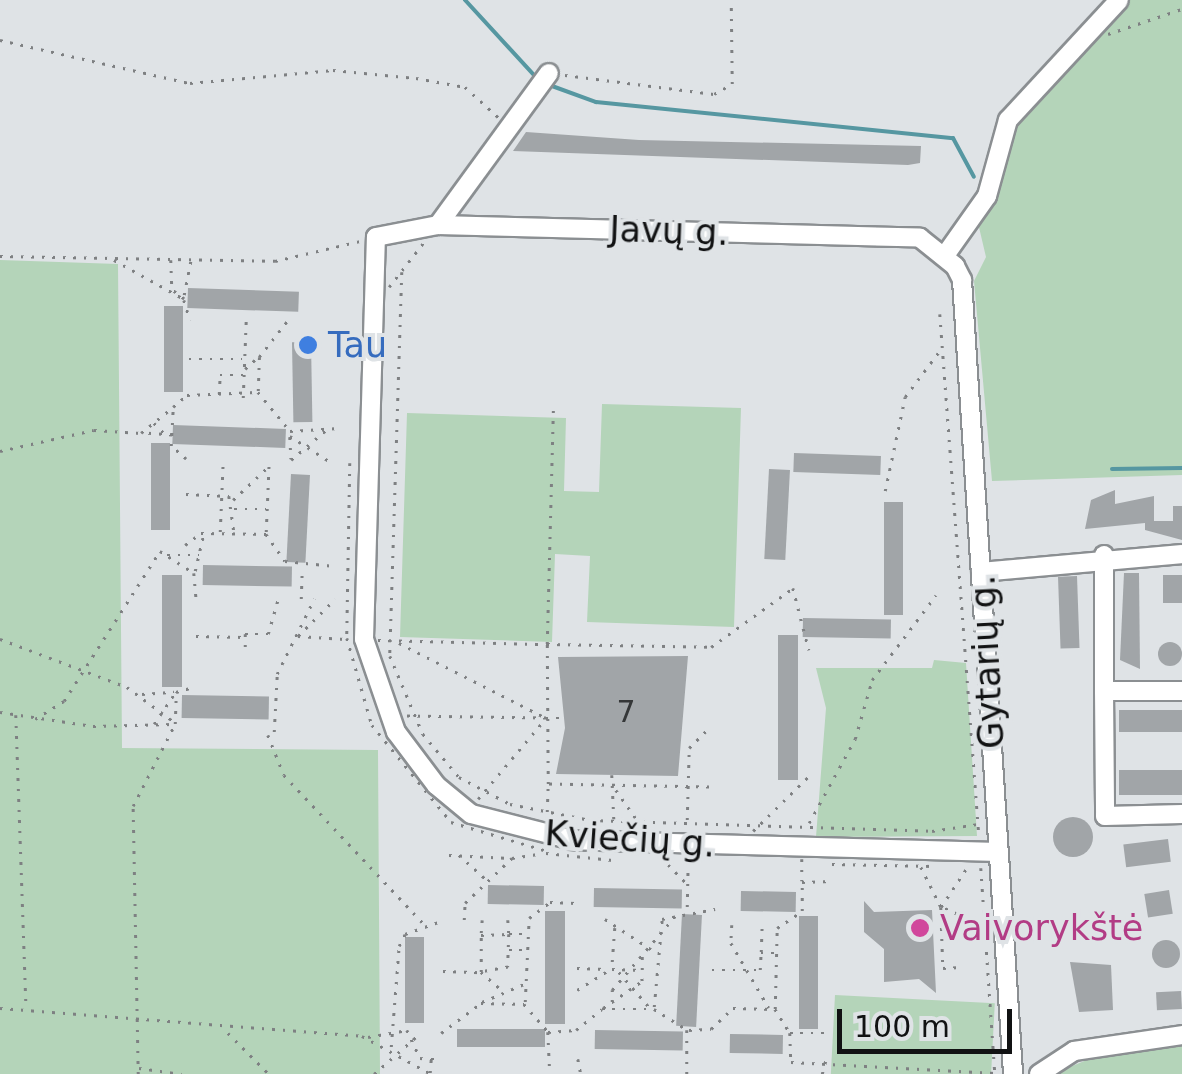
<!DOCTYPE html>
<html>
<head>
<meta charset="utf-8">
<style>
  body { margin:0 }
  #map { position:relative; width:1182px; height:1074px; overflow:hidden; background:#dfe3e6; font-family:"DejaVu Sans",sans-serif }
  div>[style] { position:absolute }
  .green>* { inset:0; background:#b4d4b9; transform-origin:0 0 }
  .stream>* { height:4px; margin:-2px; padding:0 2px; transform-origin:2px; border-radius:2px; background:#5697a1 }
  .building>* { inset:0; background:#a1a5a8; transform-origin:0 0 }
  .round { border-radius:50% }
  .path>* { height:2.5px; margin-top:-1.25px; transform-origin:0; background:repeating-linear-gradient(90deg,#7e8082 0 2.5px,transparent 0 10.5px) }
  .roads { filter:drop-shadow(2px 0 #8b8f92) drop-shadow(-2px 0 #8b8f92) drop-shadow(0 2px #8b8f92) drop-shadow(0 -2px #8b8f92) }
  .minor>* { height:18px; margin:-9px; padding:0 9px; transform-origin:9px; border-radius:9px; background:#fff }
  .dots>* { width:28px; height:28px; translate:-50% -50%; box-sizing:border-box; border:5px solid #dfe3e6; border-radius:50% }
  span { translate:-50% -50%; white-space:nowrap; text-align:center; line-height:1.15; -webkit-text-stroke:8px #dfe3e6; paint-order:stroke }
  .number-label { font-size:30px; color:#353738 }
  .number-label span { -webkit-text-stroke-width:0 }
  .street-label { font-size:35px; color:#111213 }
  .shop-label { font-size:35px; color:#366cbe }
  .left { translate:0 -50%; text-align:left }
  .hotel-label { font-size:35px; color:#b23c85 }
  .scale { position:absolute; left:837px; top:1009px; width:175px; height:45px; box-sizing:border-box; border:5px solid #111213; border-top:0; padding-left:12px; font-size:30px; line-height:35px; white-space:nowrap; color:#111213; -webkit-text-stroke:8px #dfe3e6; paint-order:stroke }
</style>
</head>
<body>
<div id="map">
  <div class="green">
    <i style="clip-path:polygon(1128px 0,1182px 0,1182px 475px,992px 481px,974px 281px,986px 257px,978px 223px,1021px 112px)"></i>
    <i style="clip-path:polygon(0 260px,118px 264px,122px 748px,378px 750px,380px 1074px,0 1074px)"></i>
    <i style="clip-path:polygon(602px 404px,741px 408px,734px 627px,587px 622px,590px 556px,555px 554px,552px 642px,400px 637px,407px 413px,566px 418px,564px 491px,599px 492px)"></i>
    <i style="clip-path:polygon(934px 660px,966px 663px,977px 836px,816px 837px,826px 708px,816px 668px,932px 668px)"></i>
    <i style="left:835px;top:995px;width:160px;height:79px;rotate:3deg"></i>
    <i style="clip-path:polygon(1182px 1042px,1182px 1074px,1053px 1074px,1094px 1057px)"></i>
  </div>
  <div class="stream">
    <i style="left:465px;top:0;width:102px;rotate:47.4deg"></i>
    <i style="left:552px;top:86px;width:47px;rotate:20deg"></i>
    <i style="left:596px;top:102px;width:359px;rotate:5.8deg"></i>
    <i style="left:953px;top:138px;width:44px;rotate:61.7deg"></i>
    <i style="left:1112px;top:469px;width:70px;rotate:-0.8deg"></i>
  </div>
  <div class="building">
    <i style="clip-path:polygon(526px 132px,639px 140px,921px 146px,920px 163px,908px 165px,513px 151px)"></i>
    <i style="left:188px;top:288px;width:111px;height:20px;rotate:2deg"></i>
    <i style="left:164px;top:306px;width:19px;height:86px"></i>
    <i style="left:311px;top:342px;width:80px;height:19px;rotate:89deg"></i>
    <i style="left:173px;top:425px;width:113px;height:19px;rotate:2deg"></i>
    <i style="left:151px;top:443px;width:19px;height:87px"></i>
    <i style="left:794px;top:453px;width:87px;height:19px;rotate:2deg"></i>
    <i style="left:769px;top:469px;width:21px;height:90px;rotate:3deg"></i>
    <i style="left:291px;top:474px;width:19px;height:88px;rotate:3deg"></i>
    <i style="clip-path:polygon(1115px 490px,1115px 504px,1154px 496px,1154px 521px,1173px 521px,1173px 506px,1182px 506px,1182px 540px,1145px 530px,1145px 523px,1085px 529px,1091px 500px)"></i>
    <i style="left:884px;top:502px;width:19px;height:113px"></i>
    <i style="left:203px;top:565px;width:89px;height:20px;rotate:1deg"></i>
    <i style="clip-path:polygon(1124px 573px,1139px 573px,1140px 669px,1120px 660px)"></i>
    <i style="left:162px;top:575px;width:20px;height:112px"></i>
    <i style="left:1182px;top:575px;width:28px;height:19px;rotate:90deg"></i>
    <i style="left:1077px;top:576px;width:72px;height:19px;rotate:88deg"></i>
    <i style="left:803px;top:618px;width:88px;height:19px;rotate:1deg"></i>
    <i style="left:778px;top:635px;width:20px;height:145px"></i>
    <i class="round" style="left:1158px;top:642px;width:24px;height:24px"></i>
    <i style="clip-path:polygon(688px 656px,678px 776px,556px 774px,565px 728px,558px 657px)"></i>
    <i style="left:182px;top:695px;width:87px;height:23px;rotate:1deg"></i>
    <i style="left:1119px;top:710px;width:63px;height:22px"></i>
    <i style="left:1182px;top:770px;width:25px;height:63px;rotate:90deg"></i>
    <i class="round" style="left:1053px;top:817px;width:40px;height:40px"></i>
    <i style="left:1168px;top:839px;width:23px;height:45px;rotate:83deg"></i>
    <i style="left:488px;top:885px;width:56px;height:19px;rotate:1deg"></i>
    <i style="left:594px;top:888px;width:88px;height:19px;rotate:1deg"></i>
    <i style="left:1169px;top:890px;width:24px;height:25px;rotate:81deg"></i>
    <i style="left:741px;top:891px;width:55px;height:20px;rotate:1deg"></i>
    <i style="clip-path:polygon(864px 901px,874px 912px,932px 910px,936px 993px,919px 979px,884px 982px,884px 949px,864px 932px)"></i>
    <i style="left:545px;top:911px;width:20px;height:113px"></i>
    <i style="left:682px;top:914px;width:20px;height:112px;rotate:3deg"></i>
    <i style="left:799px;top:916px;width:19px;height:113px"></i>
    <i style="left:405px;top:937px;width:19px;height:86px"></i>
    <i class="round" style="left:1152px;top:940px;width:28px;height:28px"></i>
    <i style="clip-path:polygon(1070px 962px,1111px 965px,1113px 1010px,1079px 1012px)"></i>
    <i style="left:1181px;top:991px;width:18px;height:25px;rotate:87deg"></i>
    <i style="left:457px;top:1029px;width:88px;height:18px"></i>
    <i style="left:595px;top:1030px;width:88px;height:19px;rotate:1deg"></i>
    <i style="left:730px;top:1034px;width:53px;height:19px;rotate:1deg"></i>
  </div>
  <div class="path">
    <i style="left:1108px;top:34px;width:78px;rotate:-18.7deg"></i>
    <i style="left:0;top:40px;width:195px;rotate:12.8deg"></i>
    <i style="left:190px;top:83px;width:144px;rotate:-5.2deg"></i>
    <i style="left:333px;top:70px;width:83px;rotate:5.5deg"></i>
    <i style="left:416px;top:78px;width:50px;rotate:10.4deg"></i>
    <i style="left:465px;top:87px;width:45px;rotate:42.3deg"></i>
    <i style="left:565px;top:75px;width:150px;rotate:7.3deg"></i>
    <i style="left:714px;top:94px;width:21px;rotate:-29deg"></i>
    <i style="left:732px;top:84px;width:84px;rotate:-90.7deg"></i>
    <i style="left:0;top:256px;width:275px;rotate:1deg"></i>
    <i style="left:275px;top:261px;width:87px;rotate:-13.2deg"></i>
    <i style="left:114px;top:260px;width:80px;rotate:29.1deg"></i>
    <i style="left:184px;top:299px;width:15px;rotate:-143deg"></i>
    <i style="left:171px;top:260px;width:27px;rotate:88deg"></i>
    <i style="left:402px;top:272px;width:384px;rotate:91.8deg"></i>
    <i style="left:390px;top:656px;width:85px;rotate:67.1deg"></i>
    <i style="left:423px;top:734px;width:56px;rotate:50.1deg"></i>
    <i style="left:459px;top:777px;width:58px;rotate:27.9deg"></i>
    <i style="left:510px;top:804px;width:82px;rotate:11.3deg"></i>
    <i style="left:590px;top:820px;width:342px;rotate:1.8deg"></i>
    <i style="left:932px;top:831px;width:47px;rotate:-8.7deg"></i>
    <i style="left:389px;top:287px;width:57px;rotate:-52.1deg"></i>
    <i style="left:184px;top:295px;width:36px;rotate:-79deg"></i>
    <i style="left:184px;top:300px;width:21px;rotate:73deg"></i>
    <i style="left:940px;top:314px;width:522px;rotate:85.72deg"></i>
    <i style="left:189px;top:359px;width:53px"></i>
    <i style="left:245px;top:369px;width:16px;rotate:-43deg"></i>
    <i style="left:258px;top:391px;width:34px;rotate:-88deg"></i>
    <i style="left:259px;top:357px;width:47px;rotate:-51.9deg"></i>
    <i style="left:219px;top:394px;width:19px;rotate:-87deg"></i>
    <i style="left:220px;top:375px;width:23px"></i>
    <i style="left:243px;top:398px;width:78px;rotate:-87.8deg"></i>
    <i style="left:154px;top:423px;width:16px;rotate:45deg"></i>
    <i style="left:172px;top:435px;width:31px;rotate:-176deg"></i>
    <i style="left:141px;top:433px;width:40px;rotate:-39deg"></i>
    <i style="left:290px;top:436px;width:50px;rotate:32.7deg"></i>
    <i style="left:290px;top:437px;width:22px;rotate:87deg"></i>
    <i style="left:0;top:451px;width:96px;rotate:-12.6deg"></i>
    <i style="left:94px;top:430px;width:47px;rotate:3.7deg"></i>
    <i style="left:186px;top:459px;width:20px;rotate:-139deg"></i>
    <i style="left:171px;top:446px;width:39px;rotate:-87deg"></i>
    <i style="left:173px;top:407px;width:18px;rotate:-41deg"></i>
    <i style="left:187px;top:395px;width:71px;rotate:-2.4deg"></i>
    <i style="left:258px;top:392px;width:50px;rotate:50.6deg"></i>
    <i style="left:290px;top:431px;width:49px;rotate:-3.5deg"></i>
    <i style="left:291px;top:460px;width:46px;rotate:-40.6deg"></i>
    <i style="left:350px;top:463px;width:175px;rotate:91deg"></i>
    <i style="left:347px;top:638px;width:91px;rotate:74deg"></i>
    <i style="left:372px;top:725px;width:125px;rotate:50.8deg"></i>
    <i style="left:451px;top:822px;width:97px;rotate:16.8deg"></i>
    <i style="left:885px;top:491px;width:96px;rotate:-78deg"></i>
    <i style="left:905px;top:397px;width:60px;rotate:-53.1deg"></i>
    <i style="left:186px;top:494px;width:43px;rotate:2.7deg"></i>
    <i style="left:229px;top:496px;width:36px;rotate:82deg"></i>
    <i style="left:233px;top:500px;width:47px;rotate:-43.3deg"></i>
    <i style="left:234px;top:509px;width:32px"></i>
    <i style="left:220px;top:532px;width:73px;rotate:-87.6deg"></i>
    <i style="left:266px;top:532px;width:73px;rotate:-87.6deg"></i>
    <i style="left:185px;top:545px;width:20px;rotate:-37deg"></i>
    <i style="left:201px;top:533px;width:65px;rotate:0.9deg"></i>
    <i style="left:266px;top:534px;width:33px;rotate:55deg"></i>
    <i style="left:285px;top:561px;width:50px;rotate:5.7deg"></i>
    <i style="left:167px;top:555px;width:32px"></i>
    <i style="left:195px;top:571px;width:37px;rotate:-77deg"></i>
    <i style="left:301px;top:599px;width:30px;rotate:-88deg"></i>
    <i style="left:196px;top:636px;width:48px;rotate:1.2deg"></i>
    <i style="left:298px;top:636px;width:47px;rotate:3.7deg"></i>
    <i style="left:298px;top:636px;width:52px;rotate:-45deg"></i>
    <i style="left:0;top:639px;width:136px;rotate:20.7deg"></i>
    <i style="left:127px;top:687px;width:57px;rotate:36.5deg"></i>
    <i style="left:378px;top:640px;width:169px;rotate:1.4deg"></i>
    <i style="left:547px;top:644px;width:235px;rotate:-88.5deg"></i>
    <i style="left:399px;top:643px;width:165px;rotate:27deg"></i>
    <i style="left:546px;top:718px;width:141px;rotate:-179.2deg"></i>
    <i style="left:245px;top:647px;width:13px;rotate:-90deg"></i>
    <i style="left:245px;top:634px;width:23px"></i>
    <i style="left:268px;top:634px;width:36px;rotate:-74deg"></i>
    <i style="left:142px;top:694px;width:32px;rotate:-4deg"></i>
    <i style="left:0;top:712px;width:94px;rotate:8.6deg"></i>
    <i style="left:93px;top:726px;width:80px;rotate:-1.4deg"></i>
    <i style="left:16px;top:715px;width:290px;rotate:88deg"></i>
    <i style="left:35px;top:719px;width:34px;rotate:-32deg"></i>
    <i style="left:64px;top:701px;width:178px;rotate:-57.4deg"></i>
    <i style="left:160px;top:551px;width:40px;rotate:32.9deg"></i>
    <i style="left:194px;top:573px;width:25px;rotate:85deg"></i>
    <i style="left:154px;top:724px;width:37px;rotate:-56deg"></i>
    <i style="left:274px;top:732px;width:58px;rotate:-87deg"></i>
    <i style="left:277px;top:674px;width:84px;rotate:-63.7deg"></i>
    <i style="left:268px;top:735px;width:43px;rotate:68.2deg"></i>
    <i style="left:284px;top:775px;width:204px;rotate:46.8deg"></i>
    <i style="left:612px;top:775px;width:44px;rotate:87.4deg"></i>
    <i style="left:709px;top:787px;width:161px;rotate:-178.9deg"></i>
    <i style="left:548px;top:784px;width:140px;rotate:-90.4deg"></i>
    <i style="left:547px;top:644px;width:164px;rotate:1deg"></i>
    <i style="left:711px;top:647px;width:101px;rotate:-35.7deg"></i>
    <i style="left:793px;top:588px;width:64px;rotate:75.5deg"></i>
    <i style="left:616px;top:790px;width:37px;rotate:55deg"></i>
    <i style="left:478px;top:799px;width:106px;rotate:-50deg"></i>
    <i style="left:546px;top:718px;width:19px"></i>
    <i style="left:547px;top:812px;width:27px;rotate:-88deg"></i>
    <i style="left:687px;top:820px;width:72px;rotate:-88.4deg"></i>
    <i style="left:689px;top:748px;width:28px;rotate:-45deg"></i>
    <i style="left:809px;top:823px;width:96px;rotate:-61.3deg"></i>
    <i style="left:855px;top:739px;width:61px;rotate:-73.9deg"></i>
    <i style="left:872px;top:680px;width:106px;rotate:-53deg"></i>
    <i style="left:753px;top:831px;width:78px;rotate:-44.5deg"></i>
    <i style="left:546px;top:853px;width:67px;rotate:6deg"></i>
    <i style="left:449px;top:855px;width:63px;rotate:2.7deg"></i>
    <i style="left:459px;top:855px;width:38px;rotate:42deg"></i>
    <i style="left:661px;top:857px;width:37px;rotate:46deg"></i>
    <i style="left:802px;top:859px;width:22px;rotate:90deg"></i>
    <i style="left:832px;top:864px;width:102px;rotate:1.1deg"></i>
    <i style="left:921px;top:867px;width:45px;rotate:63.4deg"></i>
    <i style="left:941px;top:907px;width:61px;rotate:88.1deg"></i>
    <i style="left:943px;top:968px;width:18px;rotate:-3deg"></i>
    <i style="left:981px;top:868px;width:206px;rotate:86.1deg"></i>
    <i style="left:687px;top:907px;width:47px;rotate:-88.8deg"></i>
    <i style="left:957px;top:914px;width:17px;rotate:-156deg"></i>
    <i style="left:941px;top:907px;width:49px;rotate:-56.6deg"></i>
    <i style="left:605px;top:919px;width:56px;rotate:33.4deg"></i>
    <i style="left:464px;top:920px;width:17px;rotate:-87deg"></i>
    <i style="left:465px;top:903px;width:65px;rotate:-43.8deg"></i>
    <i style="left:512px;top:858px;width:26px;rotate:-9deg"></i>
    <i style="left:508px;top:920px;width:14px;rotate:86deg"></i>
    <i style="left:509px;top:934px;width:33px;rotate:92deg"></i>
    <i style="left:508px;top:967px;width:27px;rotate:170deg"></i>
    <i style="left:481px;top:972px;width:37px;rotate:-90deg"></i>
    <i style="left:481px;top:935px;width:28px;rotate:-2deg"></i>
    <i style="left:509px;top:934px;width:19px"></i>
    <i style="left:732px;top:925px;width:18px;rotate:93deg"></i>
    <i style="left:731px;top:943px;width:75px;rotate:59.7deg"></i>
    <i style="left:615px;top:928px;width:41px;rotate:94.2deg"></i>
    <i style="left:612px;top:969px;width:30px;rotate:2deg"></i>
    <i style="left:642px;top:970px;width:20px;rotate:-90deg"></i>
    <i style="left:481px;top:933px;width:13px;rotate:-86deg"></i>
    <i style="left:509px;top:950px;width:17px"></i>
    <i style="left:761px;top:952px;width:25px;rotate:-88deg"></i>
    <i style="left:577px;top:968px;width:29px;rotate:2deg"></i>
    <i style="left:712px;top:970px;width:48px"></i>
    <i style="left:760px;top:970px;width:17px;rotate:-87deg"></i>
    <i style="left:761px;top:953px;width:14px"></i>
    <i style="left:443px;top:971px;width:38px;rotate:2deg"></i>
    <i style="left:481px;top:972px;width:28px;rotate:41deg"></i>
    <i style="left:619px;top:972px;width:48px;rotate:49.3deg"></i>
    <i style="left:577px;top:990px;width:39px;rotate:-32deg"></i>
    <i style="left:482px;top:1002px;width:46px;rotate:-23.2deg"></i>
    <i style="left:525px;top:1002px;width:84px;rotate:-87.3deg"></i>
    <i style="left:529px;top:918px;width:26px;rotate:-37deg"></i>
    <i style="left:550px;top:902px;width:26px;rotate:2deg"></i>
    <i style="left:612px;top:1002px;width:12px;rotate:-90deg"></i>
    <i style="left:612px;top:990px;width:100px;rotate:-49.5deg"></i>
    <i style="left:654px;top:1007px;width:88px;rotate:-84.8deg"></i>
    <i style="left:662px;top:919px;width:54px;rotate:-10.7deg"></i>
    <i style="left:0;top:1008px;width:363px;rotate:4.4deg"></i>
    <i style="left:362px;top:1036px;width:79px;rotate:28.8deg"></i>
    <i style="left:603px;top:1008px;width:47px;rotate:-34.7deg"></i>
    <i style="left:642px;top:981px;width:10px;rotate:-101deg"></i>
    <i style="left:775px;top:1009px;width:81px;rotate:-88.6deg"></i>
    <i style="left:777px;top:928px;width:30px;rotate:-34deg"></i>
    <i style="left:802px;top:911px;width:29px;rotate:-90deg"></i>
    <i style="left:802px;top:882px;width:30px;rotate:-2deg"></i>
    <i style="left:689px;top:1030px;width:22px;rotate:-3deg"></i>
    <i style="left:711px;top:1029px;width:30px;rotate:-44deg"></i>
    <i style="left:733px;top:1008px;width:42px;rotate:1.4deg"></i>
    <i style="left:775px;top:1009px;width:28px;rotate:58deg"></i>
    <i style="left:790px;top:1033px;width:38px"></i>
    <i style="left:548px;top:1032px;width:28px;rotate:-4deg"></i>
    <i style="left:576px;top:1030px;width:33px;rotate:-39deg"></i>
    <i style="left:602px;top:1009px;width:52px"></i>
    <i style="left:654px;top:1009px;width:39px;rotate:32deg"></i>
    <i style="left:687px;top:1030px;width:44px;rotate:90deg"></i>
    <i style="left:228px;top:1033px;width:58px;rotate:45deg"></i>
    <i style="left:441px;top:1033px;width:50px;rotate:-36.9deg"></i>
    <i style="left:481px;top:1003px;width:43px;rotate:1.3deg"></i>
    <i style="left:524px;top:1004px;width:37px;rotate:49deg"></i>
    <i style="left:548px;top:1032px;width:42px;rotate:87.3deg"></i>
    <i style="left:790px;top:1033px;width:29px;rotate:88deg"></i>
    <i style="left:791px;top:1062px;width:205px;rotate:3.1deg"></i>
    <i style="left:368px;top:1037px;width:40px;rotate:-10deg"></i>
    <i style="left:407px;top:1030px;width:31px;rotate:65deg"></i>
    <i style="left:420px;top:1058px;width:11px;rotate:5deg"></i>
    <i style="left:391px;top:1047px;width:101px;rotate:-85.5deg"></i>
    <i style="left:399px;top:946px;width:13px;rotate:-63deg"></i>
    <i style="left:405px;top:934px;width:41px;rotate:-19.7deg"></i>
    <i style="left:578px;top:1059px;width:15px;rotate:79deg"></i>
    <i style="left:139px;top:1068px;width:43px;rotate:7.9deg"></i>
    <i style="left:430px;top:1073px;width:14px;rotate:-86deg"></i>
    <i style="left:431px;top:1059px;width:9px"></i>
    <i style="left:138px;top:1074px;width:268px;rotate:-91.1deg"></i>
    <i style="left:133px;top:806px;width:92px;rotate:-62.9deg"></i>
    <i style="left:175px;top:724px;width:32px;rotate:-88deg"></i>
    <i style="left:176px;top:692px;width:19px;rotate:-16deg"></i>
    <i style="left:374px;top:1074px;width:56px;rotate:-41.4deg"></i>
    <i style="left:822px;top:1074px;width:20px;rotate:-75deg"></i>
  </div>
  <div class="roads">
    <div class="minor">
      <i style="left:438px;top:225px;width:188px;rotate:-53.9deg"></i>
      <i style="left:946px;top:254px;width:71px;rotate:-54.7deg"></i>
      <i style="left:987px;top:196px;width:79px;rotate:-74.6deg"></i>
      <i style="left:1008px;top:120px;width:163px;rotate:-47.2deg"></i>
      <i style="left:1104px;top:555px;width:136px;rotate:90deg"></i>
      <i style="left:981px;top:572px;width:202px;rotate:-5.1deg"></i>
      <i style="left:1182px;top:691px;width:78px;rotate:180deg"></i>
      <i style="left:1104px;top:691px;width:125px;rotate:89.5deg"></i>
      <i style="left:1105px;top:816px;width:77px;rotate:-1.5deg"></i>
      <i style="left:998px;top:852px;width:425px;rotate:-178.4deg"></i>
      <i style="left:573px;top:840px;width:105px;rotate:-165.7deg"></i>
      <i style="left:471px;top:814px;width:45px;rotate:-140.4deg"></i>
      <i style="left:436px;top:785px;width:66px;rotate:-127deg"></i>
      <i style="left:396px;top:732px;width:98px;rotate:-109deg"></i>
      <i style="left:364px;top:639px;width:402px;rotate:-88.3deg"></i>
      <i style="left:376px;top:237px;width:63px;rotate:-11deg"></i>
      <i style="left:438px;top:225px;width:482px;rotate:1.5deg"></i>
      <i style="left:920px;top:238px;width:45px;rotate:38.7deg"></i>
      <i style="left:955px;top:266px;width:16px;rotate:63deg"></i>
      <i style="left:962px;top:280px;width:796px;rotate:86.32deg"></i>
      <i style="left:1039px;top:1074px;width:42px;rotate:-33.3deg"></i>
      <i style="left:1074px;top:1051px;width:109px;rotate:-8.4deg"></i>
    </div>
  </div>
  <div class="dots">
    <i style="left:308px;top:345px;background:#3f7fe0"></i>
    <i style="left:920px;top:928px;background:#d1479c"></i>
  </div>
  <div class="number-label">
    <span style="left:626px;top:712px">7</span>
  </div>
  <div class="street-label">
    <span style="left:669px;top:231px;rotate:2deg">Javų g.</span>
    <span style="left:987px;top:662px;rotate:-93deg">Gytarių g.</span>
    <span style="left:630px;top:839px;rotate:4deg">Kviečių g.</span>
  </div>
  <div class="shop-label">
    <span class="left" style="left:328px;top:345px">Tau</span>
  </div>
  <div class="hotel-label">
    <span class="left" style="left:940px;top:928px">Vaivorykštė</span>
  </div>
  <div class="scale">100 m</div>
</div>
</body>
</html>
